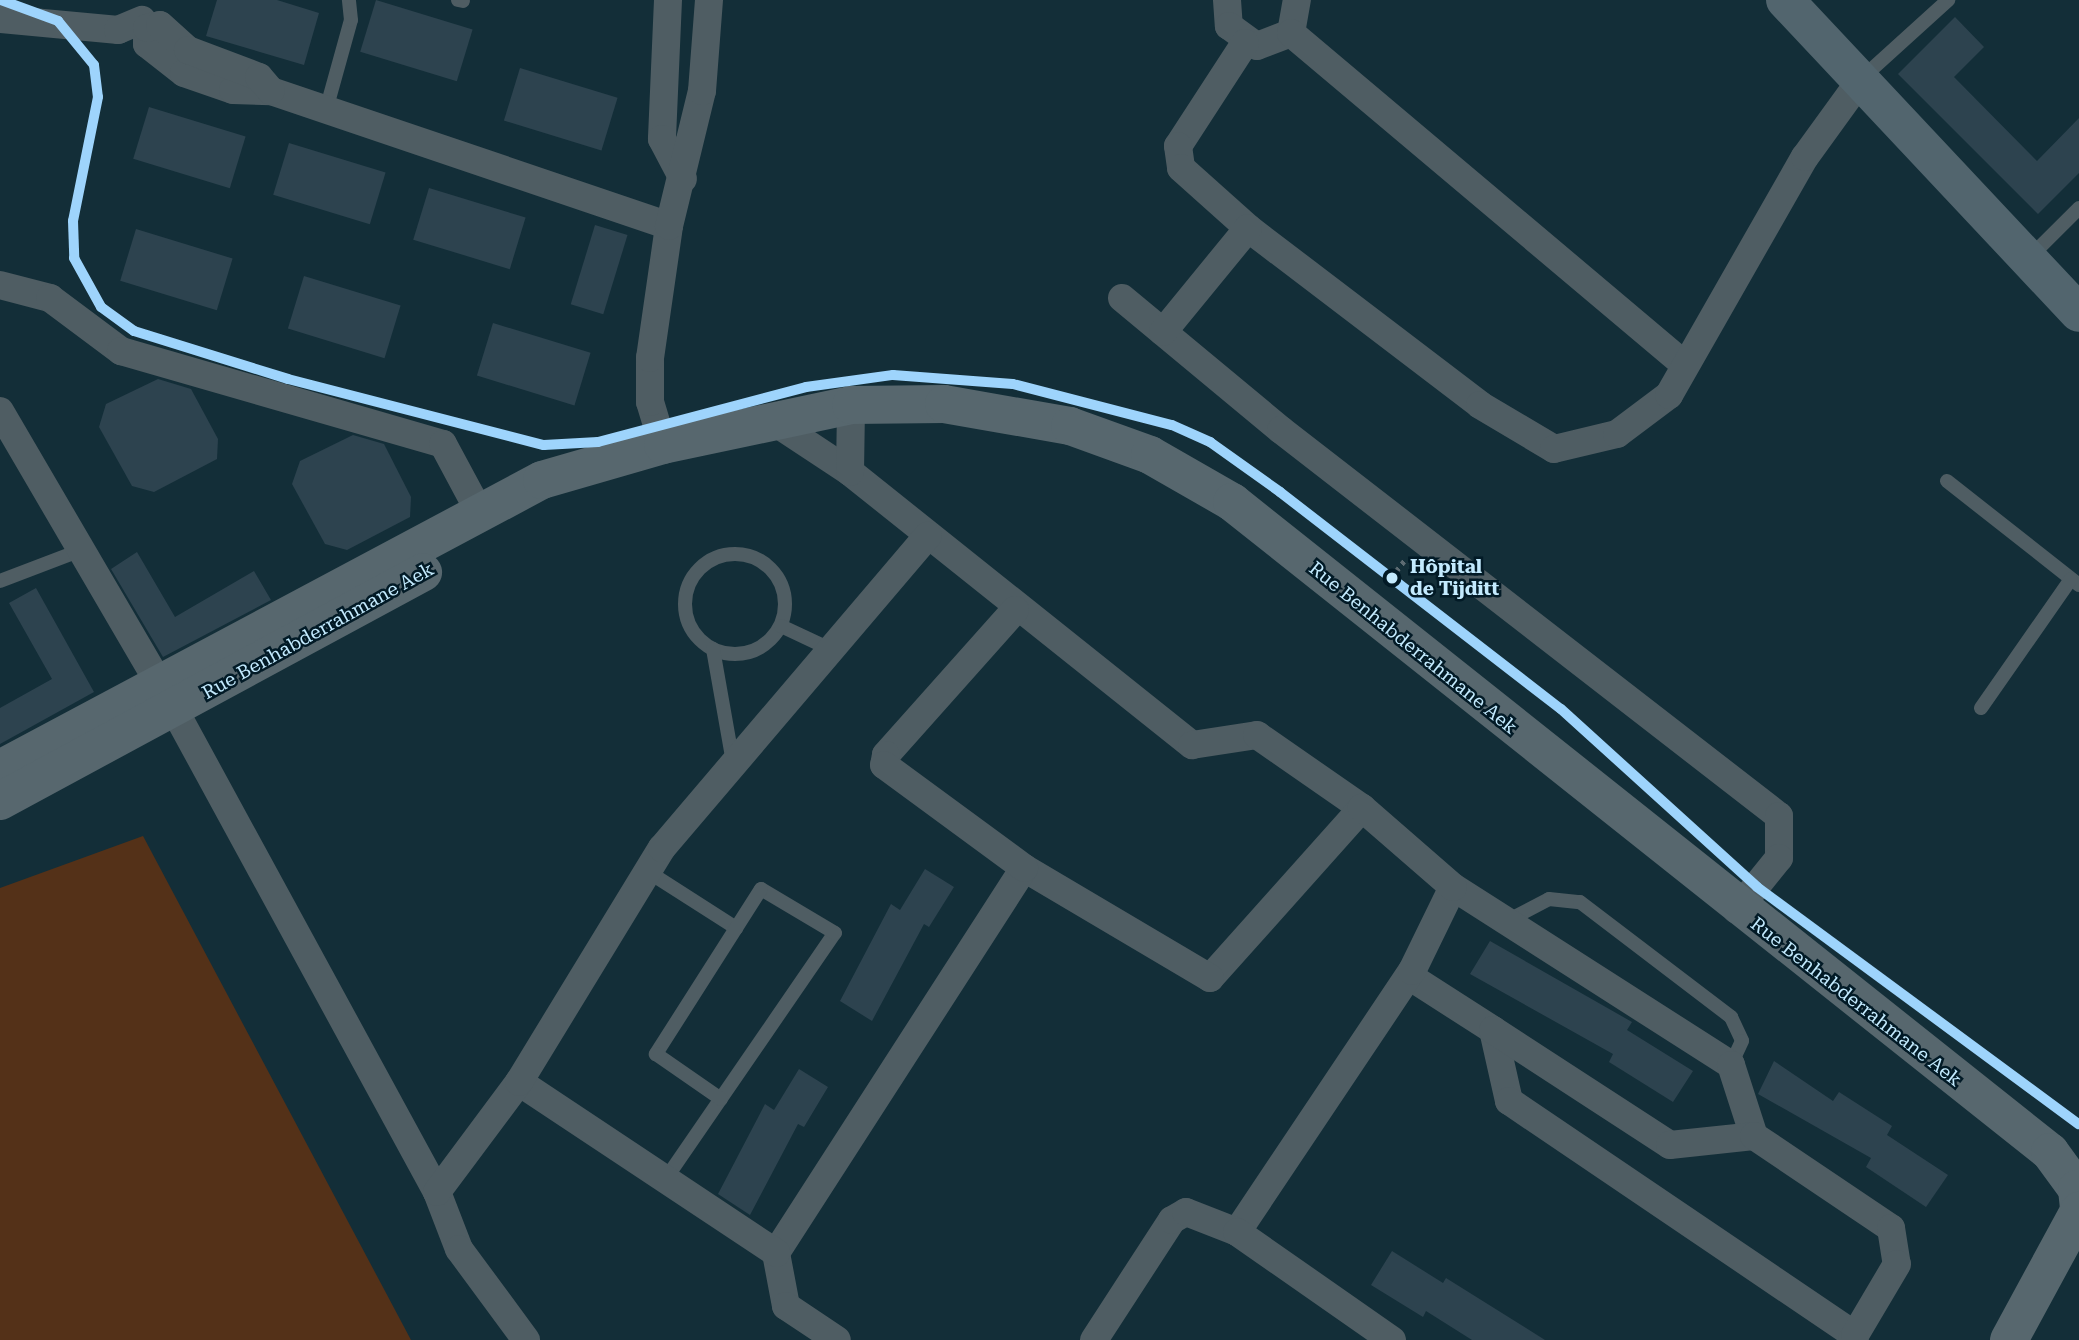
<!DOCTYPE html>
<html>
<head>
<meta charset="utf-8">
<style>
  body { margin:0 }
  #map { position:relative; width:2079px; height:1340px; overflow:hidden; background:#132e38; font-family:"Roboto Serif",serif }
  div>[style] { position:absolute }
  .green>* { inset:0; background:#543118 }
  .building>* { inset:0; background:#2d434f; transform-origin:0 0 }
  .path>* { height:4.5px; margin-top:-2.25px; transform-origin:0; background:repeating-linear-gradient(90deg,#5d6b72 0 3.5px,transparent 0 8.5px) }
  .lane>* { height:14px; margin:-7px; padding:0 7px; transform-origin:7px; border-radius:7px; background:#4f5d63 }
  .lane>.ring { margin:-7px; padding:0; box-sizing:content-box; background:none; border:14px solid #4f5d63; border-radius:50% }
  .street>* { height:28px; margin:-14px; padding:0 14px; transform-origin:14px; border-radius:14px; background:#4f5d63 }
  .secondary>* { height:38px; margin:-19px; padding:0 19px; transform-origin:19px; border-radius:19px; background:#57676e }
  .primary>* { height:38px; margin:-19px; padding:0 19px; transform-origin:19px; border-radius:19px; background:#52656e }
  .tram-1>* { height:10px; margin:-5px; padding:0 5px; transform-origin:5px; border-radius:5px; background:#9ed4fc }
  .dots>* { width:19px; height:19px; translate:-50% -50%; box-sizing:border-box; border:4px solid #021a26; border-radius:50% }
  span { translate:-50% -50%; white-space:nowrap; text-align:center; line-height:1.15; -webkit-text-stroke:5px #021a26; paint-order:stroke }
  .stop-label { font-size:19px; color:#c3eafe; font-weight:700 }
  .left { translate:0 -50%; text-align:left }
  .street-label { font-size:19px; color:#c3eafe }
</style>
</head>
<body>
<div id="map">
  <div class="green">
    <i style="clip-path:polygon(143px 836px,411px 1340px,0 1340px,0 888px)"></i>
  </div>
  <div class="building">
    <i style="clip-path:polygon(217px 0,277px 0,319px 13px,304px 65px,206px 36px)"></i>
    <i style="left:376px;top:0;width:101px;height:54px;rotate:17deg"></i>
    <i style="clip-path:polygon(1955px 17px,1984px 47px,1954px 77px,2037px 161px,2079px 118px,2079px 173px,2038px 214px,1898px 74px)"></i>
    <i style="left:520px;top:68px;width:102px;height:55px;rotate:17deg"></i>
    <i style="left:149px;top:107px;width:101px;height:54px;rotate:17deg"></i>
    <i style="left:289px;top:143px;width:101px;height:54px;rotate:17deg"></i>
    <i style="left:429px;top:188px;width:101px;height:54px;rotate:17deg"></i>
    <i style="left:595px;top:225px;width:34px;height:83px;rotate:17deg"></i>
    <i style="left:136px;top:229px;width:101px;height:54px;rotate:17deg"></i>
    <i style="left:304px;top:276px;width:101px;height:55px;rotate:17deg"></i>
    <i style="left:493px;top:323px;width:102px;height:55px;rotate:17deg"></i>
    <i style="clip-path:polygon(158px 379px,191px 389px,218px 439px,217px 459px,154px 492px,132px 486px,99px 427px,106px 404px)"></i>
    <i style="clip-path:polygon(353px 435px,384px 444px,411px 497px,410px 517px,347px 550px,325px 544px,292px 484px,300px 461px)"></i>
    <i style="clip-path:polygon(137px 552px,175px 617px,254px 571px,271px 600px,163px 657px,111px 569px)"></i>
    <i style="clip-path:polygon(36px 588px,94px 692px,0 744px,0 708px,52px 679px,9px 603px)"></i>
    <i style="clip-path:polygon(925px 869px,954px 887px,929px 927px,924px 924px,872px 1021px,840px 1001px,891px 904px,900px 910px)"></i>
    <i style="clip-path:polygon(1490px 941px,1632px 1022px,1627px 1030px,1693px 1071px,1673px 1102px,1609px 1062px,1613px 1054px,1470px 974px)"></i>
    <i style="clip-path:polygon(1774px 1061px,1833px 1101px,1839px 1092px,1892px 1126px,1887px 1135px,1948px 1175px,1926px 1207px,1866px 1167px,1871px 1158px,1758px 1094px)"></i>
    <i style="clip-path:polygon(799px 1069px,828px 1087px,804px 1127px,798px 1124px,750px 1215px,718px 1194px,765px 1104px,774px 1110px)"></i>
    <i style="clip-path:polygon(1392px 1251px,1443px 1283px,1446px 1278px,1545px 1340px,1472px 1340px,1426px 1311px,1423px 1317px,1371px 1285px)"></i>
  </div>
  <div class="path">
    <i style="left:1386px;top:584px;width:33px;rotate:-52deg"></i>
  </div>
  <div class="lane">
    <i style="left:458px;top:0;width:5px;rotate:11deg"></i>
    <i style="left:1861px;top:79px;width:118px;rotate:-42.2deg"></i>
    <i style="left:326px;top:110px;width:93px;rotate:-74.5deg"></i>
    <i style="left:351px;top:20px;width:20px;rotate:-96deg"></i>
    <i style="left:2028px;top:259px;width:72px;rotate:-45deg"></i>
    <i style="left:1947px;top:481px;width:168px;rotate:38.2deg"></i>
    <i class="ring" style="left:685px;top:554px;width:86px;height:86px"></i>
    <i style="left:0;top:581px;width:87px;rotate:-20.9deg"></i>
    <i style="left:781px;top:626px;width:52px;rotate:25.1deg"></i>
    <i style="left:713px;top:649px;width:115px;rotate:80deg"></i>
    <i style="left:1981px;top:708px;width:157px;rotate:-55.1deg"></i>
    <i style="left:647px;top:871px;width:106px;rotate:32.6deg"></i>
    <i style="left:1509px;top:920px;width:45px;rotate:-27.7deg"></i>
    <i style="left:1549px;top:899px;width:31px;rotate:6deg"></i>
    <i style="left:1580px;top:902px;width:190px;rotate:37.3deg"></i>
    <i style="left:1731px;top:1017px;width:26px;rotate:65deg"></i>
    <i style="left:1742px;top:1041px;width:26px;rotate:115deg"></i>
    <i style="left:667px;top:1177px;width:296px;rotate:-55.5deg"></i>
    <i style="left:835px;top:933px;width:86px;rotate:-149.3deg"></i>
    <i style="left:761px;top:889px;width:196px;rotate:122.5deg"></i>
    <i style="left:656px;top:1054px;width:79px;rotate:34.7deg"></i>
  </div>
  <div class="street">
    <i style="left:668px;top:0;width:139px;rotate:92.5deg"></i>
    <i style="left:662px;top:139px;width:45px;rotate:62.3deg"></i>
    <i style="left:1227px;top:0;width:26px;rotate:86deg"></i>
    <i style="left:1229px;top:26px;width:34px;rotate:36deg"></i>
    <i style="left:1257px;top:46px;width:36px;rotate:-21deg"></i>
    <i style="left:1291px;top:33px;width:34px;rotate:-80deg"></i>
    <i style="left:0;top:19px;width:119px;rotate:5.3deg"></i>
    <i style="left:118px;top:30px;width:26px;rotate:-23deg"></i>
    <i style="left:147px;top:28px;width:16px;rotate:90deg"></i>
    <i style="left:147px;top:44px;width:47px;rotate:38.1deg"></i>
    <i style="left:184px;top:73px;width:52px;rotate:19.1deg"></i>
    <i style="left:233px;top:90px;width:38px;rotate:2deg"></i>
    <i style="left:271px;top:91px;width:420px;rotate:18.7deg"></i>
    <i style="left:147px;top:28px;width:13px;rotate:-13deg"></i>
    <i style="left:160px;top:25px;width:38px;rotate:42deg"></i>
    <i style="left:188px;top:50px;width:76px;rotate:20.8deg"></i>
    <i style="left:259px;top:77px;width:18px;rotate:49deg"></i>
    <i style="left:1291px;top:33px;width:515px;rotate:40.12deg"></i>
    <i style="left:1245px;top:43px;width:123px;rotate:123deg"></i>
    <i style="left:1178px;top:146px;width:22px;rotate:82deg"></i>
    <i style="left:1181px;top:168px;width:90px;rotate:41.8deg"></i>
    <i style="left:1248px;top:228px;width:292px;rotate:37.3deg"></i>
    <i style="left:1480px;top:405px;width:86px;rotate:30.7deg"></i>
    <i style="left:1554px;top:449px;width:65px;rotate:-13.4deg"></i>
    <i style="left:1617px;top:434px;width:65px;rotate:-36.9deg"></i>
    <i style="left:1669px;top:395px;width:274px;rotate:-60.3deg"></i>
    <i style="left:1805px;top:157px;width:94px;rotate:-54.1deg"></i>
    <i style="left:0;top:285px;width:52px;rotate:14.6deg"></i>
    <i style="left:50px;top:298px;width:89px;rotate:36.7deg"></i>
    <i style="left:121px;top:351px;width:335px;rotate:16.1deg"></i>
    <i style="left:443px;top:444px;width:76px;rotate:61.8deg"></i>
    <i style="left:1122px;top:298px;width:207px;rotate:39.7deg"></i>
    <i style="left:1281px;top:430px;width:630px;rotate:37.78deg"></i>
    <i style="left:1779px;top:816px;width:42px;rotate:90deg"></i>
    <i style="left:1779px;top:858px;width:67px;rotate:128.9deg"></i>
    <i style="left:1163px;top:332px;width:134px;rotate:-50.7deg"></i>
    <i style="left:0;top:411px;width:347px;rotate:59.7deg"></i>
    <i style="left:175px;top:711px;width:548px;rotate:61.42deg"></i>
    <i style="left:437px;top:1192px;width:61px;rotate:68.9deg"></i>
    <i style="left:459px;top:1249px;width:113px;rotate:53.6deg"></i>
    <i style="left:776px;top:423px;width:89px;rotate:33.5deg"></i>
    <i style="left:850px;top:472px;width:438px;rotate:38.6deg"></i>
    <i style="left:1192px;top:745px;width:66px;rotate:-8.7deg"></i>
    <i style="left:1257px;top:735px;width:128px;rotate:34.8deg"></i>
    <i style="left:1362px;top:808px;width:228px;rotate:131.8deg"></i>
    <i style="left:1210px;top:978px;width:216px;rotate:-149.4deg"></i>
    <i style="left:1024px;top:868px;width:458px;rotate:122.8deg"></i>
    <i style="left:776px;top:1253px;width:54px;rotate:79.3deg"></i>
    <i style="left:786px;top:1306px;width:61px;rotate:33.7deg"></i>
    <i style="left:663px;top:445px;width:45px;rotate:-106.8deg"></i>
    <i style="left:650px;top:402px;width:44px;rotate:-90deg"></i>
    <i style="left:650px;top:358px;width:133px;rotate:-81.8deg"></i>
    <i style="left:669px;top:226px;width:139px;rotate:-76.3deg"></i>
    <i style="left:702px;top:91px;width:91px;rotate:-85.6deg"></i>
    <i style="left:850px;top:472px;width:67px;rotate:-89.1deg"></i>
    <i style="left:1015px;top:610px;width:194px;rotate:131.7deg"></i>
    <i style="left:886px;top:755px;width:10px;rotate:101deg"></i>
    <i style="left:884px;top:765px;width:174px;rotate:36.3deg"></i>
    <i style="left:1453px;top:887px;width:330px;rotate:32.6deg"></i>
    <i style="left:1731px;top:1065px;width:75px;rotate:72.1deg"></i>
    <i style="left:1409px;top:976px;width:100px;rotate:32.7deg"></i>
    <i style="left:1493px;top:1030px;width:73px;rotate:77.3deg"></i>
    <i style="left:1509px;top:1101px;width:418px;rotate:34.1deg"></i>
    <i style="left:1855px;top:1335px;width:6px;rotate:121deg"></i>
    <i style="left:1493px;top:1030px;width:211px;rotate:33deg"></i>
    <i style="left:1670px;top:1145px;width:84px;rotate:-6.1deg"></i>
    <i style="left:1754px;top:1136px;width:165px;rotate:33.9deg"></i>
    <i style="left:1891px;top:1228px;width:36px;rotate:81deg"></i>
    <i style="left:1897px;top:1264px;width:82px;rotate:120.6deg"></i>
    <i style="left:519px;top:1082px;width:309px;rotate:33.6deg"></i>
    <i style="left:437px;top:1192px;width:137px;rotate:-53.3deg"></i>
    <i style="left:519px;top:1082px;width:274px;rotate:-58.6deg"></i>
    <i style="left:662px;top:848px;width:410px;rotate:-49.6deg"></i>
    <i style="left:1237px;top:1232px;width:314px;rotate:-56.2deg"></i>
    <i style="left:1412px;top:971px;width:93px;rotate:-64deg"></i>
    <i style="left:1453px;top:887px;width:121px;rotate:-139deg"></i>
    <i style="left:1094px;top:1340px;width:143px;rotate:-57deg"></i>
    <i style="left:1172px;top:1220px;width:16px;rotate:-30deg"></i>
    <i style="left:1186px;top:1212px;width:55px;rotate:21.4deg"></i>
    <i style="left:1237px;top:1232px;width:189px;rotate:34.9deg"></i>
  </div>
  <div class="secondary">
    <i style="left:0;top:769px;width:614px;rotate:-28.07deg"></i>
    <i style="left:542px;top:480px;width:126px;rotate:-16.1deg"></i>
    <i style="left:663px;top:445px;width:192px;rotate:-12deg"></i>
    <i style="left:851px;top:405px;width:93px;rotate:-0.6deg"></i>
    <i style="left:944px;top:404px;width:128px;rotate:9.9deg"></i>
    <i style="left:1070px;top:426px;width:85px;rotate:19.9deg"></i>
    <i style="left:1150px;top:455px;width:95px;rotate:29.8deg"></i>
    <i style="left:1232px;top:502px;width:1045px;rotate:38.47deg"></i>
    <i style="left:2050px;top:1152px;width:46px;rotate:53.9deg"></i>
    <i style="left:2077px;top:1189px;width:20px;rotate:84deg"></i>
    <i style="left:0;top:801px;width:481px;rotate:-28.4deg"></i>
    <i style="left:2009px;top:1340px;width:147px;rotate:-61.5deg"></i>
  </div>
  <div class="primary">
    <i style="left:1785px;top:0;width:429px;rotate:46.8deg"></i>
  </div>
  <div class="tram-1">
    <i style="left:1px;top:0;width:61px;rotate:20.2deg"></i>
    <i style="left:58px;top:21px;width:57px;rotate:50.7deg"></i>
    <i style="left:94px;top:65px;width:32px;rotate:83deg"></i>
    <i style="left:98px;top:97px;width:126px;rotate:101.4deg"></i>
    <i style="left:73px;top:221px;width:37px;rotate:88deg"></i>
    <i style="left:74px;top:258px;width:56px;rotate:61.1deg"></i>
    <i style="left:101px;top:307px;width:41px;rotate:36deg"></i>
    <i style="left:134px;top:331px;width:161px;rotate:17.3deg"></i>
    <i style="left:288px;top:379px;width:264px;rotate:14.5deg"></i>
    <i style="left:544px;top:445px;width:54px;rotate:-3.2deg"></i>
    <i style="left:598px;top:442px;width:215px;rotate:-14.8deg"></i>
    <i style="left:806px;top:387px;width:88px;rotate:-7.9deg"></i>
    <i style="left:893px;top:375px;width:120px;rotate:4.3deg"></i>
    <i style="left:1013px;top:384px;width:164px;rotate:14.5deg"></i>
    <i style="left:1172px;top:425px;width:42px;rotate:24.1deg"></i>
    <i style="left:1210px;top:442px;width:86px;rotate:35.5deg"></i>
    <i style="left:1280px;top:492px;width:355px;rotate:37.7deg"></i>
    <i style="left:1561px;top:709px;width:265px;rotate:42.2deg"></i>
    <i style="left:1757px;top:887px;width:400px;rotate:36.4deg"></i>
  </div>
  <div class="dots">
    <i style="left:1392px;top:578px;background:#c3eafe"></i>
  </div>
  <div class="stop-label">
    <span class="left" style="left:1410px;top:578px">Hôpital<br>de Tijditt</span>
  </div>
  <div class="street-label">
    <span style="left:318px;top:631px;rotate:-29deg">Rue Benhabderrahmane Aek</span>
    <span style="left:1413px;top:648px;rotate:39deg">Rue Benhabderrahmane Aek</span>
    <span style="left:1856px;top:1002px;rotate:38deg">Rue Benhabderrahmane Aek</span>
  </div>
</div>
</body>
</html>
